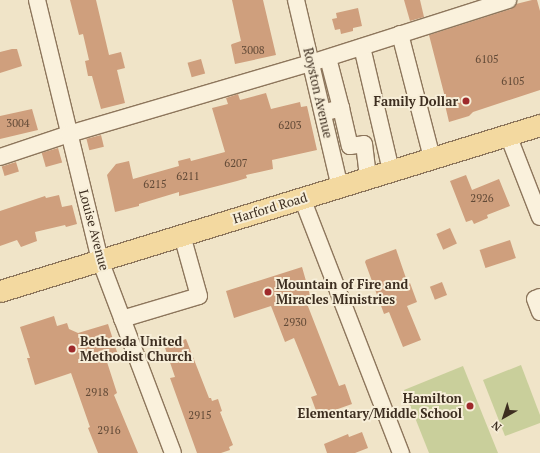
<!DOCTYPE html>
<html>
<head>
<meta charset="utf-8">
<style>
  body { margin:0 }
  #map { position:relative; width:540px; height:453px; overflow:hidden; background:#f0e4c8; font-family:"PT Serif",serif }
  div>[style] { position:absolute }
  .green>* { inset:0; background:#c9cf9b }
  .building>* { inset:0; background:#cf9f7d; transform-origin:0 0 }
  .roads { filter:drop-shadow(1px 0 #8d765c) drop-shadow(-1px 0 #8d765c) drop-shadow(0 1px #8d765c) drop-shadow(0 -1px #8d765c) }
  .minor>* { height:16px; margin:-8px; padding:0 8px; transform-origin:8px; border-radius:8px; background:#faf1dc }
  .major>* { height:21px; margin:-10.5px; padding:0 10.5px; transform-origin:10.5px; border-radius:10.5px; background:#f3d9a0 }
  .dots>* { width:11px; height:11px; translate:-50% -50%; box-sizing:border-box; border:2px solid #f7eed8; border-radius:50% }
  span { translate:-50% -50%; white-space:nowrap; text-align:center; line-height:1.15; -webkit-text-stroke:4px #f7eed8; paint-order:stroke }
  .number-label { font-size:11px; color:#624a37 }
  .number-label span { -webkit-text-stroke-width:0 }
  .street-label { font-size:13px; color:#3d2e20 }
  .poi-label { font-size:13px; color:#3d2e20; font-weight:700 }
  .right { translate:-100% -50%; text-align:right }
  .left { translate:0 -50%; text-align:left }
  .north { position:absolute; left:484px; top:397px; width:40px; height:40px; -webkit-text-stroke:3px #f7eed8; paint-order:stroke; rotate:219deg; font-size:11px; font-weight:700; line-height:16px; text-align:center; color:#3d2e20 }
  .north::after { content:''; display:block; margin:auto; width:14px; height:18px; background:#3d2e20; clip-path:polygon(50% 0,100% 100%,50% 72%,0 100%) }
</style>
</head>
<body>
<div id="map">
  <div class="green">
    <i style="clip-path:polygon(521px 365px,540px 415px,540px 423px,505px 436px,483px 380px)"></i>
    <i style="clip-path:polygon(463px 366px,498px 453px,429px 453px,404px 390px)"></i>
  </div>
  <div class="building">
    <i style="clip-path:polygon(70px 0,96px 0,109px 55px,121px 52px,125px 68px,117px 70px,125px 103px,101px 109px,92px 76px,88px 76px,85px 61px,89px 60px,83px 34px,79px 35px)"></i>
    <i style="clip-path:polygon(232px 0,263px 0,276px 55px,235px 64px,231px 45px,232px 44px,241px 41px)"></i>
    <i style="clip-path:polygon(404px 0,420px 0,424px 17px,410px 21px)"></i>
    <i style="clip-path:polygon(532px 0,537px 0,540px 11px,540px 90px,473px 112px,469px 116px,449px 122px,445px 105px,447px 105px,429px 35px,511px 9px,516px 4px)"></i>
    <i style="clip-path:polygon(358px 8px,362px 26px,353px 28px,353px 31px,341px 34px,340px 29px,335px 30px,332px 19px,337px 18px,336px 13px)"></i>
    <i style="clip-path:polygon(12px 49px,17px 49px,22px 66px,0 73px,0 52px)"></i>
    <i style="left:201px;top:59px;width:15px;height:14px;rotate:74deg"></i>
    <i style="clip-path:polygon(266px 93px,271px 109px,300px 102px,301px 107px,307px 106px,317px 150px,272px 160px,273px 169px,246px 175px,247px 178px,237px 181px,179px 196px,179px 192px,139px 204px,139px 206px,115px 212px,107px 175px,116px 164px,129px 161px,133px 179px,179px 166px,178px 161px,190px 158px,191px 161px,225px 152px,212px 108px,228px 104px,226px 98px,238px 94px,240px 100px)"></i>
    <i style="clip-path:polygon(32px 109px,38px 130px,0 139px,0 116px)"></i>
    <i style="left:101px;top:135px;width:12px;height:15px;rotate:76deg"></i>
    <i style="left:58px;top:148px;width:15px;height:17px;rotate:74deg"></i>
    <i style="left:16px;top:162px;width:10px;height:15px;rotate:73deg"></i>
    <i style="clip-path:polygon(466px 175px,472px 190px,499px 179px,510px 206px,487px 215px,488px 218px,474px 224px,472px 220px,466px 222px,450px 181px)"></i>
    <i style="clip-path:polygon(59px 195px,62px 207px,72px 205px,77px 224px,66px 227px,65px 225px,35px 232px,37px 241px,21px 247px,17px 240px,0 246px,0 211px,45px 196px,46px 198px)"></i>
    <i style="left:450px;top:228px;width:17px;height:15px;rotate:66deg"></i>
    <i style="left:510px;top:240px;width:19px;height:32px;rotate:72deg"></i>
    <i style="clip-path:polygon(396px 249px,408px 284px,410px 283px,417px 302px,407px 306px,421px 340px,403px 347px,389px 312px,384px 314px,365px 262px,366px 260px)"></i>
    <i style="clip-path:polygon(302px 267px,310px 295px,304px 296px,339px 386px,345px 384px,352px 404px,318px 416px,311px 397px,317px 395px,294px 338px,285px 342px,271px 306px,234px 318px,226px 291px)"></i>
    <i style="left:442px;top:282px;width:14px;height:13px;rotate:69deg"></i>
    <i style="clip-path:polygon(54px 316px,57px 326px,67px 323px,69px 329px,78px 333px,108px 324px,119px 358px,107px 362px,117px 393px,114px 395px,138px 453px,98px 453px,88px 428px,90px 427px,71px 373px,35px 385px,27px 358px,30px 358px,20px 327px)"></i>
    <i style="clip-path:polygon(175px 338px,177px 342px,186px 339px,209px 398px,211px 398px,212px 401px,218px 399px,222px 411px,220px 412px,233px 445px,229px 447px,230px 450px,221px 453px,197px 453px,170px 378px,175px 377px,163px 342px)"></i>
    <i style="clip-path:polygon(362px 432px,368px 448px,355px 453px,327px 453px,324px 444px,348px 434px,349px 437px)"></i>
  </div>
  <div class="roads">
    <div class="minor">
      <i style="left:37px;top:0;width:268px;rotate:76.4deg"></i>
      <i style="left:100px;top:260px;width:206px;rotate:69.3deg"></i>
      <i style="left:296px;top:0;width:192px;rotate:76.8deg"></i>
      <i style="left:400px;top:34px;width:128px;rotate:75.5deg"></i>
      <i style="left:362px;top:47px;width:127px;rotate:76.8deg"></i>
      <i style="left:328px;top:58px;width:52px;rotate:75.4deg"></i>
      <i style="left:323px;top:113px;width:19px;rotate:-16deg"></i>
      <i style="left:341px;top:108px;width:39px;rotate:77deg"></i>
      <i style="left:350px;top:146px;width:14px;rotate:-8deg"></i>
      <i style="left:364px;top:144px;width:34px;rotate:83deg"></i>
      <i style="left:508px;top:135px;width:88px;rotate:68.7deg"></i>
      <i style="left:0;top:157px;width:73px;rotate:-18.4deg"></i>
      <i style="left:69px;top:134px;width:252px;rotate:-16.4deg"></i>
      <i style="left:311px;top:63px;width:207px;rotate:-17.7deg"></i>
      <i style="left:302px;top:198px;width:274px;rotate:68.8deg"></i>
      <i style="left:540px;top:297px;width:5px;rotate:158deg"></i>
      <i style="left:535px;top:299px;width:14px;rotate:69deg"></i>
      <i style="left:122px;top:319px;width:80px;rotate:-16.6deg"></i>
      <i style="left:199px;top:296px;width:63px;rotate:-105.6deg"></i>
    </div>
    <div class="major">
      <i style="left:0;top:291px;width:565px;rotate:-17.09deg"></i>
    </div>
  </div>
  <div class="dots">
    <i style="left:466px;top:101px;background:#9e2a2b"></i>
    <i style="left:268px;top:292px;background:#9e2a2b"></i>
    <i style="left:72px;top:349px;background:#9e2a2b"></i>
    <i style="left:470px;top:406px;background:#9e2a2b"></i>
  </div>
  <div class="number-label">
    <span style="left:253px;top:50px">3008</span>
    <span style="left:487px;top:59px">6105</span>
    <span style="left:513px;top:81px">6105</span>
    <span style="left:18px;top:123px">3004</span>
    <span style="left:290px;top:125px">6203</span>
    <span style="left:236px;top:163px">6207</span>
    <span style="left:188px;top:176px">6211</span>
    <span style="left:155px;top:184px">6215</span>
    <span style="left:482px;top:198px">2926</span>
    <span style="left:295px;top:322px">2930</span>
    <span style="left:97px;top:392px">2918</span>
    <span style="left:200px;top:415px">2915</span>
    <span style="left:109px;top:430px">2916</span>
  </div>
  <div class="street-label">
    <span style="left:318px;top:93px;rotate:77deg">Royston Avenue</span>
    <span style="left:270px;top:208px;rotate:-17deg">Harford Road</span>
    <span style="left:94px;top:230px;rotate:75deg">Louise Avenue</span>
  </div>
  <div class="poi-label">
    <span class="right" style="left:458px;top:101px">Family Dollar</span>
    <span class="left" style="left:276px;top:292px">Mountain of Fire and<br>Miracles Ministries</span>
    <span class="left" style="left:80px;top:349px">Bethesda United<br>Methodist Church</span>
    <span class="right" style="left:462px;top:406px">Hamilton<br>Elementary/Middle School</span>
  </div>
  <div class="north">N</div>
</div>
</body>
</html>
